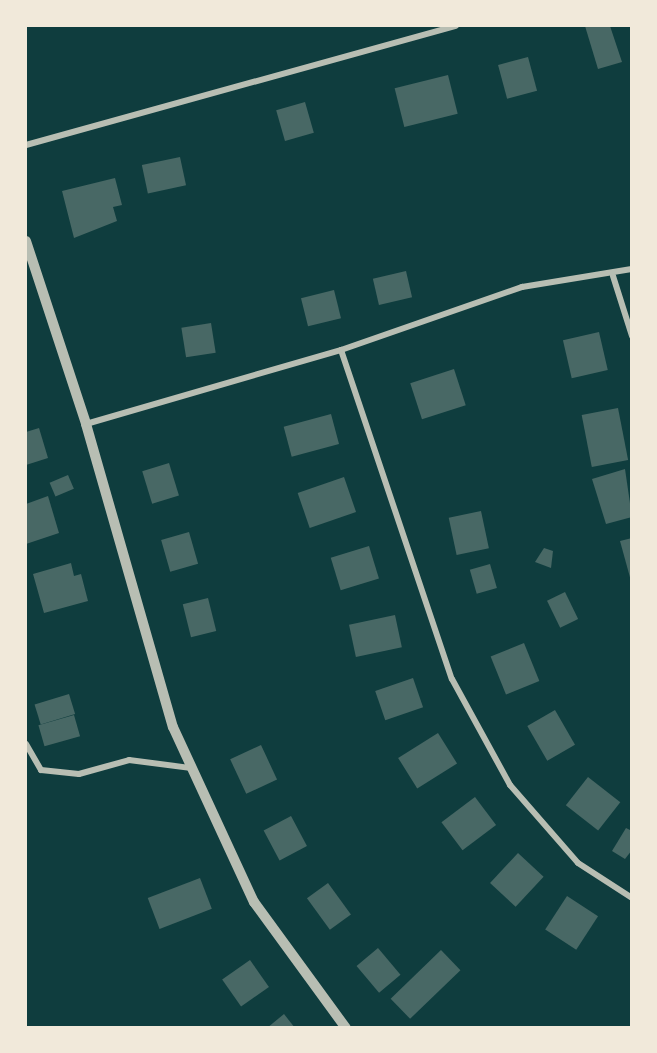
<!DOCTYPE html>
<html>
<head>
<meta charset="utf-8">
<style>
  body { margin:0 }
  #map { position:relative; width:657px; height:1053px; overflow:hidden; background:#0f3d3e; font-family:Arial,sans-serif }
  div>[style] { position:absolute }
  .building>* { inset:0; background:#486865; transform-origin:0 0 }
  .minor>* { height:6px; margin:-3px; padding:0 3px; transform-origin:3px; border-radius:3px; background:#b8beb3 }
  .tertiary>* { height:10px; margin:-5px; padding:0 5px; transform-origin:5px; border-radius:5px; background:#b8beb3 }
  span { translate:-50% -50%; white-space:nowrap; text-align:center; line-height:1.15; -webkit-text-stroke:5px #f1e9da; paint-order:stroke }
  .frame { position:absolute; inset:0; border:27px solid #f1e9da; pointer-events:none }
</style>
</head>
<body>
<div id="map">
  <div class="building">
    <i style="clip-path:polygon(585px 26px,610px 26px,622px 62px,598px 69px)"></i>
    <i style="left:528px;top:57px;width:35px;height:31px;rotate:75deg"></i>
    <i style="left:448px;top:75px;width:40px;height:55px;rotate:76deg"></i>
    <i style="left:305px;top:102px;width:32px;height:30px;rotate:74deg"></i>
    <i style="left:180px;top:157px;width:29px;height:39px;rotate:78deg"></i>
    <i style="clip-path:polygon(115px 178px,122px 205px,113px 207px,117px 221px,74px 238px,62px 191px)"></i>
    <i style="left:406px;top:271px;width:27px;height:34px;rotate:77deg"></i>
    <i style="left:334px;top:290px;width:29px;height:34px;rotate:76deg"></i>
    <i style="left:211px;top:323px;width:30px;height:30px;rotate:81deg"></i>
    <i style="left:599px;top:332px;width:39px;height:37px;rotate:77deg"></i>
    <i style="left:454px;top:369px;width:38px;height:46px;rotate:72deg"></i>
    <i style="left:618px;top:408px;width:53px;height:37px;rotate:79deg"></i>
    <i style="left:331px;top:414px;width:31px;height:49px;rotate:75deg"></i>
    <i style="clip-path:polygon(39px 428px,48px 458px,26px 465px,26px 432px)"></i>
    <i style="left:169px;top:463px;width:34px;height:28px;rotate:73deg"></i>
    <i style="clip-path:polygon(625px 469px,632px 517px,606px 524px,592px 479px)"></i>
    <i style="left:68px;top:475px;width:15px;height:20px;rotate:67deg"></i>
    <i style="left:344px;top:477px;width:37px;height:49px;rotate:71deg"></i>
    <i style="clip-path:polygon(48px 496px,59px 533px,26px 544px,26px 504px)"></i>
    <i style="left:481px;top:511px;width:38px;height:33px;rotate:78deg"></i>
    <i style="left:189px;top:532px;width:33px;height:29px;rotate:74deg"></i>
    <i style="clip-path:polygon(632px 538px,632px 581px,631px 581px,620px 541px)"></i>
    <i style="left:369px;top:546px;width:34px;height:40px;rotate:73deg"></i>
    <i style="clip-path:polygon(544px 548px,553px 551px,551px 568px,535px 562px)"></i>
    <i style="clip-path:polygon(71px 563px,74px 576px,81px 574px,88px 601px,44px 613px,33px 574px)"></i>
    <i style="left:490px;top:564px;width:25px;height:21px;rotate:74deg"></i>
    <i style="left:565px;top:592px;width:30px;height:20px;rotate:64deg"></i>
    <i style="left:208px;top:598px;width:34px;height:26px;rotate:76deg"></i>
    <i style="left:395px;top:615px;width:33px;height:47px;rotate:78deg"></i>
    <i style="left:524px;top:643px;width:41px;height:36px;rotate:68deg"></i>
    <i style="left:413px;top:678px;width:31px;height:40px;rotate:71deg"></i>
    <i style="left:69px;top:694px;width:21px;height:36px;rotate:73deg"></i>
    <i style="left:555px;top:710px;width:40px;height:32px;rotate:60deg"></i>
    <i style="left:74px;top:715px;width:22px;height:37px;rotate:74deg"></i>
    <i style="left:438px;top:733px;width:36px;height:47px;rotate:58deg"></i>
    <i style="left:261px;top:745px;width:38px;height:34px;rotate:65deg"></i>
    <i style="left:588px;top:777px;width:41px;height:36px;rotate:38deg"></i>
    <i style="left:475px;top:797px;width:35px;height:42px;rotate:53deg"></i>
    <i style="left:291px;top:816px;width:34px;height:31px;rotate:62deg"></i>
    <i style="clip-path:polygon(626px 828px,632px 831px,632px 850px,625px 859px,612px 851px)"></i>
    <i style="left:518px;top:853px;width:35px;height:41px;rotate:43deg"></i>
    <i style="left:200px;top:878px;width:33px;height:56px;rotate:69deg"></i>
    <i style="left:328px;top:883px;width:39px;height:26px;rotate:54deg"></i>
    <i style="left:567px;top:896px;width:37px;height:40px;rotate:33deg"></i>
    <i style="left:378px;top:948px;width:35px;height:28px;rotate:50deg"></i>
    <i style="left:441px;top:950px;width:28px;height:70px;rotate:46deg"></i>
    <i style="left:250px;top:960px;width:33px;height:34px;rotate:55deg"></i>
    <i style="clip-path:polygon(284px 1014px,295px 1028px,267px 1028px)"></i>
  </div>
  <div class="minor">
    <i style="left:26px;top:145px;width:446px;rotate:-15.5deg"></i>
    <i style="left:613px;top:276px;width:63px;rotate:72.4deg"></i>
    <i style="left:341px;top:350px;width:347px;rotate:71.4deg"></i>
    <i style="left:452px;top:679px;width:121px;rotate:61.3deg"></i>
    <i style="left:510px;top:785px;width:103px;rotate:48.9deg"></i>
    <i style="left:578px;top:863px;width:64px;rotate:32.9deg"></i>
    <i style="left:86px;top:424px;width:266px;rotate:-16.2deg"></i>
    <i style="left:341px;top:350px;width:192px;rotate:-19.2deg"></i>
    <i style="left:522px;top:287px;width:111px;rotate:-9.3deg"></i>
    <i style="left:26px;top:744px;width:30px;rotate:60deg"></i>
    <i style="left:41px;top:770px;width:38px;rotate:6deg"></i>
    <i style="left:79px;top:774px;width:52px;rotate:-15.6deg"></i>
    <i style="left:129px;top:760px;width:63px;rotate:7.4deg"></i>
  </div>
  <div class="tertiary">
    <i style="left:26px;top:241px;width:193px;rotate:71.8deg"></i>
    <i style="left:86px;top:424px;width:315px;rotate:74deg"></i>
    <i style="left:173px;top:727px;width:193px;rotate:65.2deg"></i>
    <i style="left:254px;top:902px;width:156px;rotate:53.9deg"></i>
  </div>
  <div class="frame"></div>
</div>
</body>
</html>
